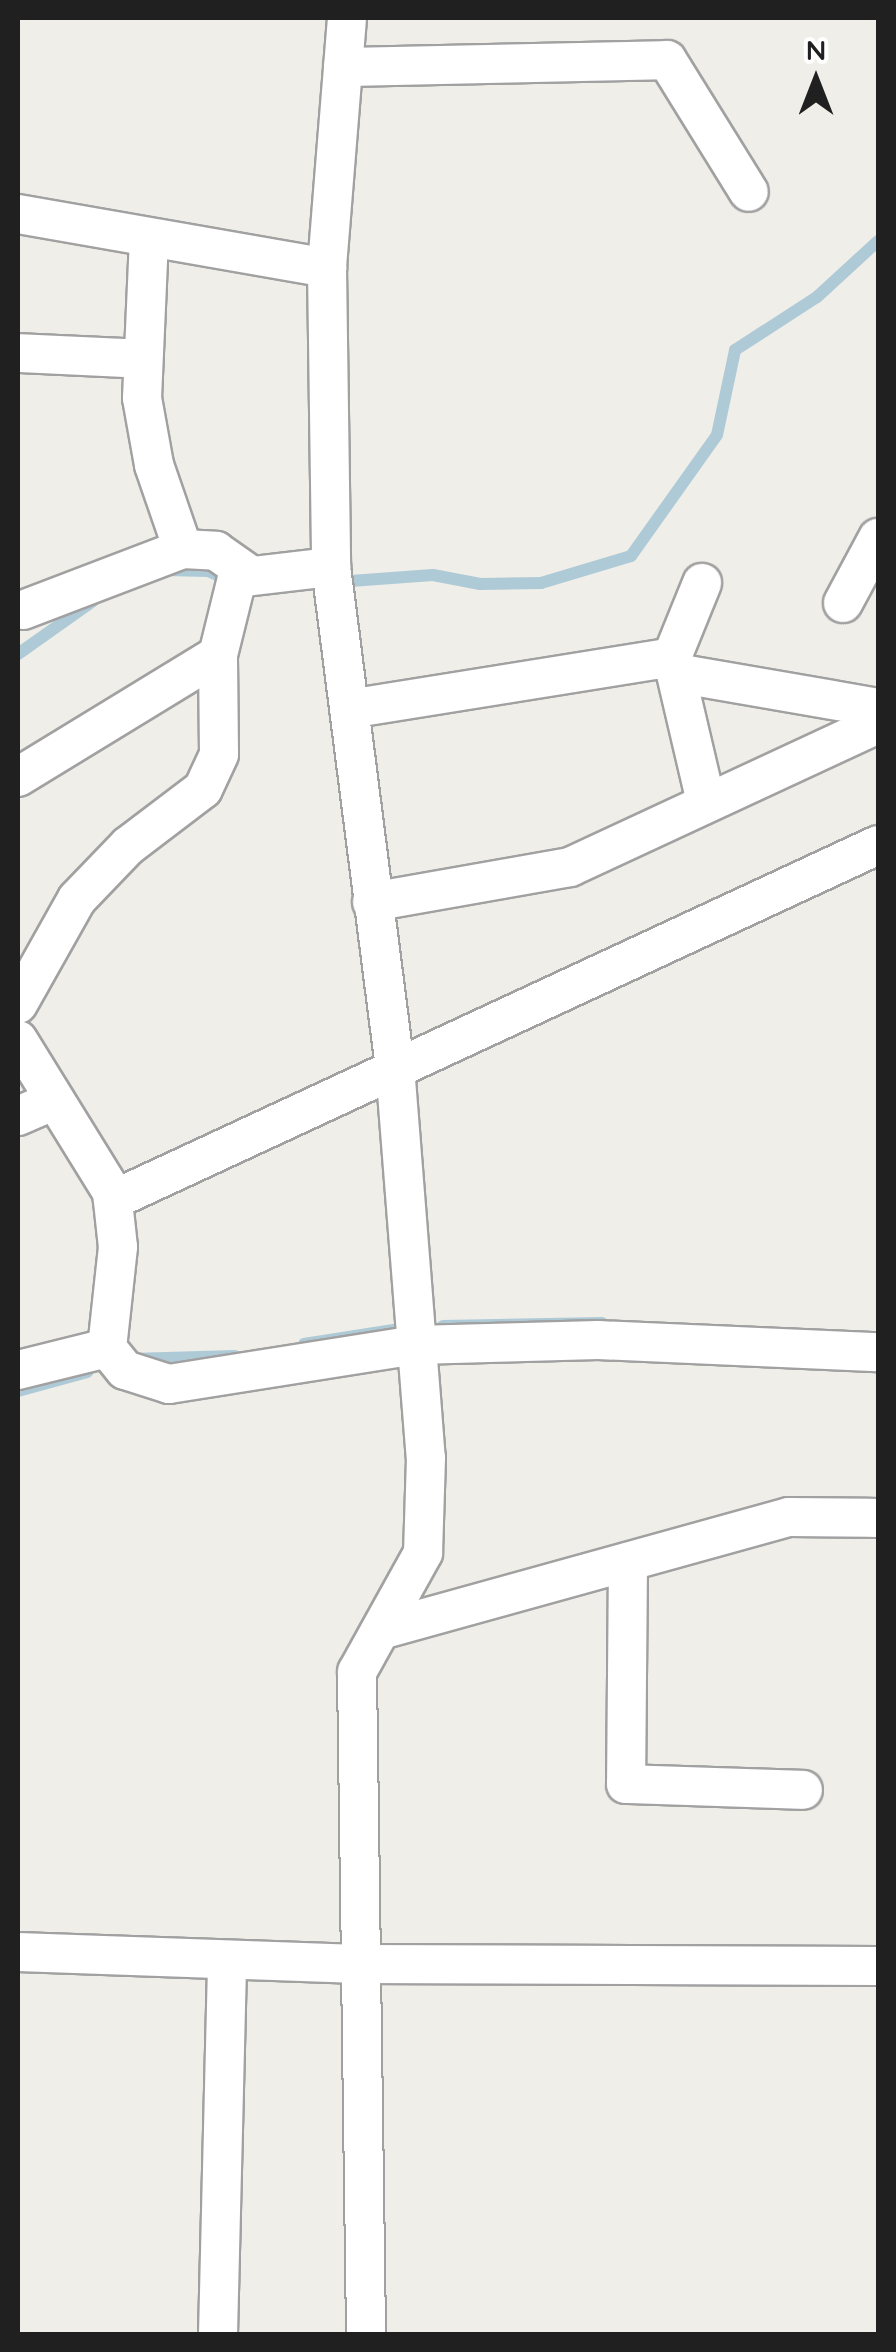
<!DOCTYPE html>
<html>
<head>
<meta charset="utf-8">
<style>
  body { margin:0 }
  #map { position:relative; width:896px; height:2352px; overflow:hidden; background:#efeee8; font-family:Quicksand,sans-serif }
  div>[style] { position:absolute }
  .stream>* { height:12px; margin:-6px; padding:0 6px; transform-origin:6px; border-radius:6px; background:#aecad7 }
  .roads { filter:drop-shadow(2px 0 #a1a1a1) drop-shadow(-2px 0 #a1a1a1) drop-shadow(0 2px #a1a1a1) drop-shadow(0 -2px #a1a1a1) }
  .minor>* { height:38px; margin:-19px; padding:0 19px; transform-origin:19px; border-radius:19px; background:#fff }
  span { translate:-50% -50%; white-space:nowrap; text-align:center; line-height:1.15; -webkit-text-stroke:8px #fff; paint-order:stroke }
  .frame { position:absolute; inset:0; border:20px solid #202020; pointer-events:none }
  .north { position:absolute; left:766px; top:30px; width:100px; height:100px; -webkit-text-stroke:8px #fff; paint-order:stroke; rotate:0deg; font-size:28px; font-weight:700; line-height:40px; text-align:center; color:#202020 }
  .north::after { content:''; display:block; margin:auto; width:35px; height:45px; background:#202020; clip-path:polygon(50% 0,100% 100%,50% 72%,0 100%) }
</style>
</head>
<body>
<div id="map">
  <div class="stream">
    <i style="left:166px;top:570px;width:42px;rotate:1.4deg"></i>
    <i style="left:208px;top:571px;width:23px;rotate:23deg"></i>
    <i style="left:337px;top:582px;width:96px;rotate:-4.2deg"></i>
    <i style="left:433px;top:575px;width:48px;rotate:10.8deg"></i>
    <i style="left:480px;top:584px;width:61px;rotate:-0.9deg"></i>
    <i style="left:541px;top:583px;width:94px;rotate:-16.7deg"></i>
    <i style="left:631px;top:556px;width:148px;rotate:-54.6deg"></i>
    <i style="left:717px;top:435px;width:87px;rotate:-78deg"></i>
    <i style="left:735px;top:350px;width:98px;rotate:-32.9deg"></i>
    <i style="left:817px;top:297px;width:83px;rotate:-42.6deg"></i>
    <i style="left:18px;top:654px;width:92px;rotate:-35.2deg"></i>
    <i style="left:443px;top:1326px;width:159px;rotate:-1.1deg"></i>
    <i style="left:304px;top:1344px;width:110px;rotate:-8.9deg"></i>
    <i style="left:131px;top:1359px;width:104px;rotate:-1.7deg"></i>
    <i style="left:18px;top:1391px;width:72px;rotate:-15.4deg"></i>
  </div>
  <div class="roads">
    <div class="minor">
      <i style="left:347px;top:18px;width:251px;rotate:94.6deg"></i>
      <i style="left:327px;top:268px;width:299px;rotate:89.2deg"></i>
      <i style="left:331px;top:567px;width:504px;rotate:82.71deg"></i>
      <i style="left:395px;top:1067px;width:392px;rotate:85.5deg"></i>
      <i style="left:426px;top:1458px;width:95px;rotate:91.8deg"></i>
      <i style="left:423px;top:1553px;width:136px;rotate:119deg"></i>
      <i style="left:357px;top:1672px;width:662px;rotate:89.22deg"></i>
      <i style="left:343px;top:67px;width:324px;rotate:-1.2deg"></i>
      <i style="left:667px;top:60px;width:155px;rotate:58.2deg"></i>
      <i style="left:18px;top:214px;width:314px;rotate:9.9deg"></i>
      <i style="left:149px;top:238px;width:160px;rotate:92.5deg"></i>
      <i style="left:142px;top:398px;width:68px;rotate:79.8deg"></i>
      <i style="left:154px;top:465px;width:89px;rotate:71deg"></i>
      <i style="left:18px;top:353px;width:125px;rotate:2.7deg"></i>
      <i style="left:843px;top:603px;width:74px;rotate:-61.7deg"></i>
      <i style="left:23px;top:610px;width:171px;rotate:-20.9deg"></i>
      <i style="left:183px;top:549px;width:33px;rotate:3deg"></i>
      <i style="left:216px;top:551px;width:37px;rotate:35deg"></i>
      <i style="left:672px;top:657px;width:80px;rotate:-67.9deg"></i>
      <i style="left:676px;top:673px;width:205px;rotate:9.8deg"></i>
      <i style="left:349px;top:709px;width:327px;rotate:-9.1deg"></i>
      <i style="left:672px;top:657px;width:149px;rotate:76.8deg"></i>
      <i style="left:18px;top:777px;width:234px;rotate:-31.4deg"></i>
      <i style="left:218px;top:655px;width:79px;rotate:-76.1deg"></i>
      <i style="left:237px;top:578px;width:95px;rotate:-6.7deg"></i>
      <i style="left:372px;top:902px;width:201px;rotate:-10deg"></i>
      <i style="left:570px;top:867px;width:340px;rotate:-24.9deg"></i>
      <i style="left:18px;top:1004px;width:120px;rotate:-60.7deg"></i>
      <i style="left:77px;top:899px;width:74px;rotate:-46.1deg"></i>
      <i style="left:128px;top:846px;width:94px;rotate:-37.2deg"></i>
      <i style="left:203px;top:789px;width:38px;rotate:-65deg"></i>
      <i style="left:219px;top:754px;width:99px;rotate:-90.6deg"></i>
      <i style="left:18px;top:1040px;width:179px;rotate:58.3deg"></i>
      <i style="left:112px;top:1192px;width:55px;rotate:83.8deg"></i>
      <i style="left:118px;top:1247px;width:102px;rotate:96.2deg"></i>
      <i style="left:107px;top:1348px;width:92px;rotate:166.1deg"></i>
      <i style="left:18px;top:1116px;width:40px;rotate:-23.4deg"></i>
      <i style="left:113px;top:1200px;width:843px;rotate:-24.89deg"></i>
      <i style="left:107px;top:1348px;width:28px;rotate:51deg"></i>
      <i style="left:125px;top:1370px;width:46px;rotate:17.7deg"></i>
      <i style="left:169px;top:1384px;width:250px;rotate:-9deg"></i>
      <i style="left:416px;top:1345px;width:182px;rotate:-1.6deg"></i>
      <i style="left:598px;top:1340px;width:280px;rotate:2.5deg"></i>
      <i style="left:628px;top:1562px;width:222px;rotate:90.5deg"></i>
      <i style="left:626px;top:1784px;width:177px;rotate:1.9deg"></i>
      <i style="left:381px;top:1630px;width:423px;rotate:-15.5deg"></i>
      <i style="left:789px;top:1517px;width:89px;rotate:0.6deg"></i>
      <i style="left:18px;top:1952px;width:341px;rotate:2deg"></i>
      <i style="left:359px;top:1964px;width:519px;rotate:0.22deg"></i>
      <i style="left:218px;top:2334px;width:373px;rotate:-88.6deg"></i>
    </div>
  </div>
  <div class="frame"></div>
  <div class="north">N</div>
</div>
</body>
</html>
